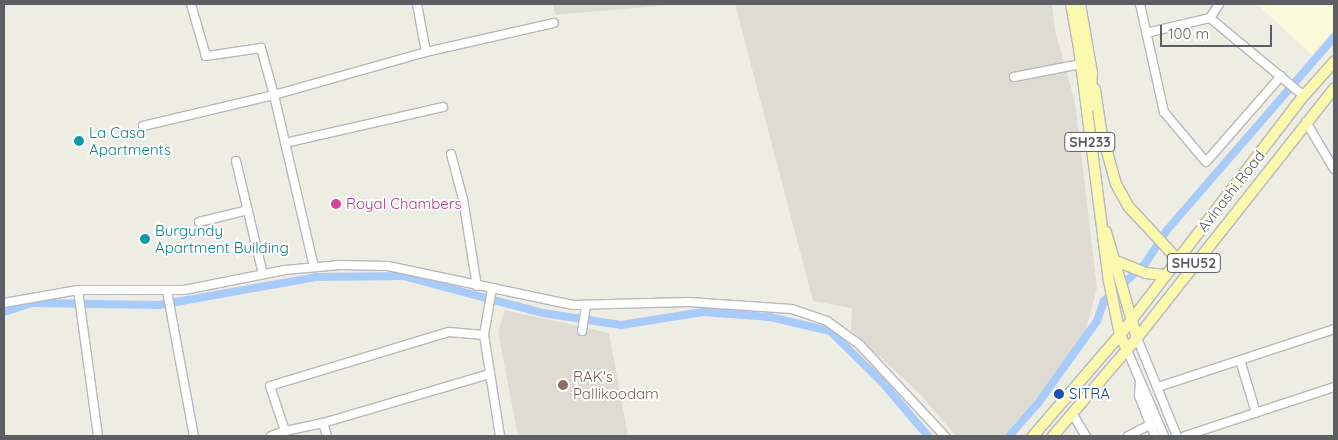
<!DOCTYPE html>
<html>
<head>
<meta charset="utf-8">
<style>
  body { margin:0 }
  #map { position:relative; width:1338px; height:440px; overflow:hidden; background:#eeede4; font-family:Quicksand,sans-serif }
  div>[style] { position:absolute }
  .commercial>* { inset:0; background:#fcf9db }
  .education>* { inset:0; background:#dedcd2 }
  .canal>* { height:8px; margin:-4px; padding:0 4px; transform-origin:4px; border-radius:4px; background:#a8cbfa }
  .roads { filter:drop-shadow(1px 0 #b7b8bd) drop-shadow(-1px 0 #b7b8bd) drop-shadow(0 1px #b7b8bd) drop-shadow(0 -1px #b7b8bd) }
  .minor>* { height:8px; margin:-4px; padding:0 4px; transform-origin:4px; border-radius:4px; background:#fff }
  .major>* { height:10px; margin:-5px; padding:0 5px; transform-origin:5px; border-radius:5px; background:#faf9ad }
  .dots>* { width:14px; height:14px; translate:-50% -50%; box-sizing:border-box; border:2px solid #fff; border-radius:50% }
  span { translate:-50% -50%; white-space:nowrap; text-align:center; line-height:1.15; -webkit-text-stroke:4px #fff; paint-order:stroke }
  .shield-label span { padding:1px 4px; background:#fff; border:1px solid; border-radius:4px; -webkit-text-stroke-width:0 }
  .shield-label { font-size:14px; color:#5c5e64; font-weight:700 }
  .culture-label { font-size:15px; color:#0d838f }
  .left { translate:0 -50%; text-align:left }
  .street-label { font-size:15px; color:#5c5e64 }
  .hotel-label { font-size:15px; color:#b23c85 }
  .education-label { font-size:15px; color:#785e54 }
  .transit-label { font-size:15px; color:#164399 }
  .frame { position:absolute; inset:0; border:5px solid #5c5e64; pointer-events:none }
  .scale { position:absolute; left:1160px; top:25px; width:112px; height:22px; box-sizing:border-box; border:2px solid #5c5e64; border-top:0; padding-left:6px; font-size:15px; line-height:18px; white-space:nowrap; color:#5c5e64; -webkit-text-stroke:4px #fff; paint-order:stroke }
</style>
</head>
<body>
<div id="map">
  <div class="commercial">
    <i style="clip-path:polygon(1257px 4px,1334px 4px,1334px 29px,1312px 55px)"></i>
  </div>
  <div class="education">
    <i style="clip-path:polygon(553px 4px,680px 4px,555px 15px)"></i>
    <i style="clip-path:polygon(735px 4px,1052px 4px,1055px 30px,1075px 102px,1097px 288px,1081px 348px,1003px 436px,956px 436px,919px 393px,851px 330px,852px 308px,813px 301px)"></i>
    <i style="clip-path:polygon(505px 310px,609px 333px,628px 436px,518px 436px,498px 332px)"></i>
  </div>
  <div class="canal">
    <i style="left:4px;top:312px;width:29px;rotate:-18deg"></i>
    <i style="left:32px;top:303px;width:127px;rotate:0.9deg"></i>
    <i style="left:159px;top:305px;width:159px;rotate:-10.1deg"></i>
    <i style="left:316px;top:277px;width:87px;rotate:-0.7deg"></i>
    <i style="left:403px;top:276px;width:145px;rotate:14.8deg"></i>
    <i style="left:543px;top:313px;width:79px;rotate:8.7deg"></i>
    <i style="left:621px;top:325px;width:83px;rotate:-9deg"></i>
    <i style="left:703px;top:312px;width:67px;rotate:4.3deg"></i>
    <i style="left:770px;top:317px;width:62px;rotate:13.1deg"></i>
    <i style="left:830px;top:331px;width:73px;rotate:44.4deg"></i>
    <i style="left:882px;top:382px;width:71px;rotate:49.6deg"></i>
    <i style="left:1009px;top:436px;width:45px;rotate:-48.6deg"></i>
    <i style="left:1039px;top:402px;width:100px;rotate:-54.4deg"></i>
    <i style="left:1097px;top:321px;width:21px;rotate:-71deg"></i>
    <i style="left:1104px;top:301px;width:55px;rotate:-42.1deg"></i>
    <i style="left:1145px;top:264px;width:40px;rotate:-57.1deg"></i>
    <i style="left:1167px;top:230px;width:255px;rotate:-49.1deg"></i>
  </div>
  <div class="roads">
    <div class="minor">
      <i style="left:1140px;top:4px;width:111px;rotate:77.5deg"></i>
      <i style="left:1164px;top:112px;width:65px;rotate:50deg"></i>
      <i style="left:1206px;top:162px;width:114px;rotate:-48.9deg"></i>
      <i style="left:1210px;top:18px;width:122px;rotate:39.7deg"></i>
      <i style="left:1146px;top:33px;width:66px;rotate:-13.2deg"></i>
      <i style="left:1210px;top:18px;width:17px;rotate:-57deg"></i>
      <i style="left:426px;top:52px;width:131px;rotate:-12.8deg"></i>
      <i style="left:1014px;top:77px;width:68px;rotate:-11deg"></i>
      <i style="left:1306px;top:122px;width:55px;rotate:59.2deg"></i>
      <i style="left:143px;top:126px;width:135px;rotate:-13.3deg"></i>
      <i style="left:274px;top:95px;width:49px;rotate:-105.5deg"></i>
      <i style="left:261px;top:48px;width:56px;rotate:171.7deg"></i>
      <i style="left:206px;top:56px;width:54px;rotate:-106.1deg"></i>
      <i style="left:285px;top:143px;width:162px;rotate:-12.8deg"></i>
      <i style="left:451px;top:154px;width:47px;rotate:75.1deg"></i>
      <i style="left:463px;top:199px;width:88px;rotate:80.9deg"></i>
      <i style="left:236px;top:161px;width:116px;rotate:76.6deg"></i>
      <i style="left:199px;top:222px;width:50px;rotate:-13.8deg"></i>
      <i style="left:314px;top:267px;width:177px;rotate:-103.1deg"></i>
      <i style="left:274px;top:95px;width:158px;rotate:-15.8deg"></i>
      <i style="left:426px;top:52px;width:49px;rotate:-100.6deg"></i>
      <i style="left:492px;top:289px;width:47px;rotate:99.9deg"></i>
      <i style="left:484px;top:335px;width:102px;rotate:81deg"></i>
      <i style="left:78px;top:290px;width:147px;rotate:82.2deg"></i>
      <i style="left:167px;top:291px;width:147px;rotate:79.5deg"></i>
      <i style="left:4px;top:303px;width:75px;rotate:-10deg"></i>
      <i style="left:78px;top:290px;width:106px"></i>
      <i style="left:184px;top:290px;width:103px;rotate:-11.2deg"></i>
      <i style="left:285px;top:270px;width:55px;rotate:-5.2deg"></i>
      <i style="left:340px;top:265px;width:48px;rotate:1.2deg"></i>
      <i style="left:388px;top:266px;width:189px;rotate:11.9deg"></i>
      <i style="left:573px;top:305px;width:116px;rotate:-1.5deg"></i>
      <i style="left:689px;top:302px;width:103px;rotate:3.9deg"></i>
      <i style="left:792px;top:309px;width:37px;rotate:19deg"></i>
      <i style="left:827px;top:321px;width:41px;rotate:36deg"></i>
      <i style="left:860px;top:345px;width:125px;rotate:47deg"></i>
      <i style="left:582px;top:331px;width:26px;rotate:-81deg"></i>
      <i style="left:1137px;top:338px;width:106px;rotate:67.8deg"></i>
      <i style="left:1127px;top:350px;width:94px;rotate:66.7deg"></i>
      <i style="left:1240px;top:360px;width:55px;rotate:73.2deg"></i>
      <i style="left:1140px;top:381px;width:15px;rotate:94deg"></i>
      <i style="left:1139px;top:396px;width:43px;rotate:68.2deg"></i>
      <i style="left:1158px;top:387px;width:185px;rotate:-18.2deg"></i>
      <i style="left:1072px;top:413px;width:27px;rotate:59deg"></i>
      <i style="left:323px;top:423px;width:39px;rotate:168deg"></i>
      <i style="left:285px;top:431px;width:47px;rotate:-108.4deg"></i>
      <i style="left:270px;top:386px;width:187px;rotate:-16.8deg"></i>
      <i style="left:449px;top:332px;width:35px;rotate:5deg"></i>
      <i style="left:271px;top:436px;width:15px;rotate:-20deg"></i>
      <i style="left:327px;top:436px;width:14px;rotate:-107deg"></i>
      <i style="left:323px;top:423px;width:174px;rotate:-16.4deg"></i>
      <i style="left:1128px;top:436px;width:25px;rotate:-27deg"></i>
      <i style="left:1185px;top:436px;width:157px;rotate:-18.2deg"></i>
    </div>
    <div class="major">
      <i style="left:1071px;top:4px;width:45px;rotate:79.7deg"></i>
      <i style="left:1079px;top:48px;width:235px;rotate:82.7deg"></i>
      <i style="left:1109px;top:281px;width:55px;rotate:78.5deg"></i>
      <i style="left:1120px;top:335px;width:17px;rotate:65deg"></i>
      <i style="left:1080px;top:4px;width:70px;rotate:80.1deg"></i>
      <i style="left:1092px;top:73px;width:33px;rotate:93deg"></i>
      <i style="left:1095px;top:89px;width:41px;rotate:81.7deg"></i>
      <i style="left:1101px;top:130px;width:56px;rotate:74.5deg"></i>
      <i style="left:1116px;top:184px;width:26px;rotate:61deg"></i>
      <i style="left:1129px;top:207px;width:72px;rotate:47.2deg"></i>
      <i style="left:1106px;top:232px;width:110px;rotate:73.7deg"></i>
      <i style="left:1116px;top:261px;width:32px;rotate:22deg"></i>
      <i style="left:1146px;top:273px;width:19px;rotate:6deg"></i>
      <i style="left:1033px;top:436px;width:133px;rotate:-49.3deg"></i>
      <i style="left:1120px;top:335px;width:297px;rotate:-52.5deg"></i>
      <i style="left:1301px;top:99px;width:50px;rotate:-48.3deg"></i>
      <i style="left:1053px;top:436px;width:129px;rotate:-49.4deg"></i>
      <i style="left:1137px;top:338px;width:318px;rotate:-51.7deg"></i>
    </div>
  </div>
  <div class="dots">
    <i style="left:79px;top:141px;background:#0f9aa8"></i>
    <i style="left:336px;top:204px;background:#d1479c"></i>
    <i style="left:145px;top:239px;background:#0f9aa8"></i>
    <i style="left:563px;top:385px;background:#8d6e63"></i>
    <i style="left:1059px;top:394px;background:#1a4fb4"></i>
  </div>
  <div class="shield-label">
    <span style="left:1090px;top:142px">SH233</span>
    <span style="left:1194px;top:263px">SHU52</span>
  </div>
  <div class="culture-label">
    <span class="left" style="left:89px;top:141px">La Casa<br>Apartments</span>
    <span class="left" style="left:155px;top:239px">Burgundy<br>Apartment Building</span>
  </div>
  <div class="street-label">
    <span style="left:1231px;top:191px;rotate:-52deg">Avinashi Road</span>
  </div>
  <div class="hotel-label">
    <span class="left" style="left:346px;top:204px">Royal Chambers</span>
  </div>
  <div class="education-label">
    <span class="left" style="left:573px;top:385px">RAK's<br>Pallikoodam</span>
  </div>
  <div class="transit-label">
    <span class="left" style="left:1069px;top:394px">SITRA</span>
  </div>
  <div class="frame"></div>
  <div class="scale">100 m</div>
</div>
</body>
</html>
